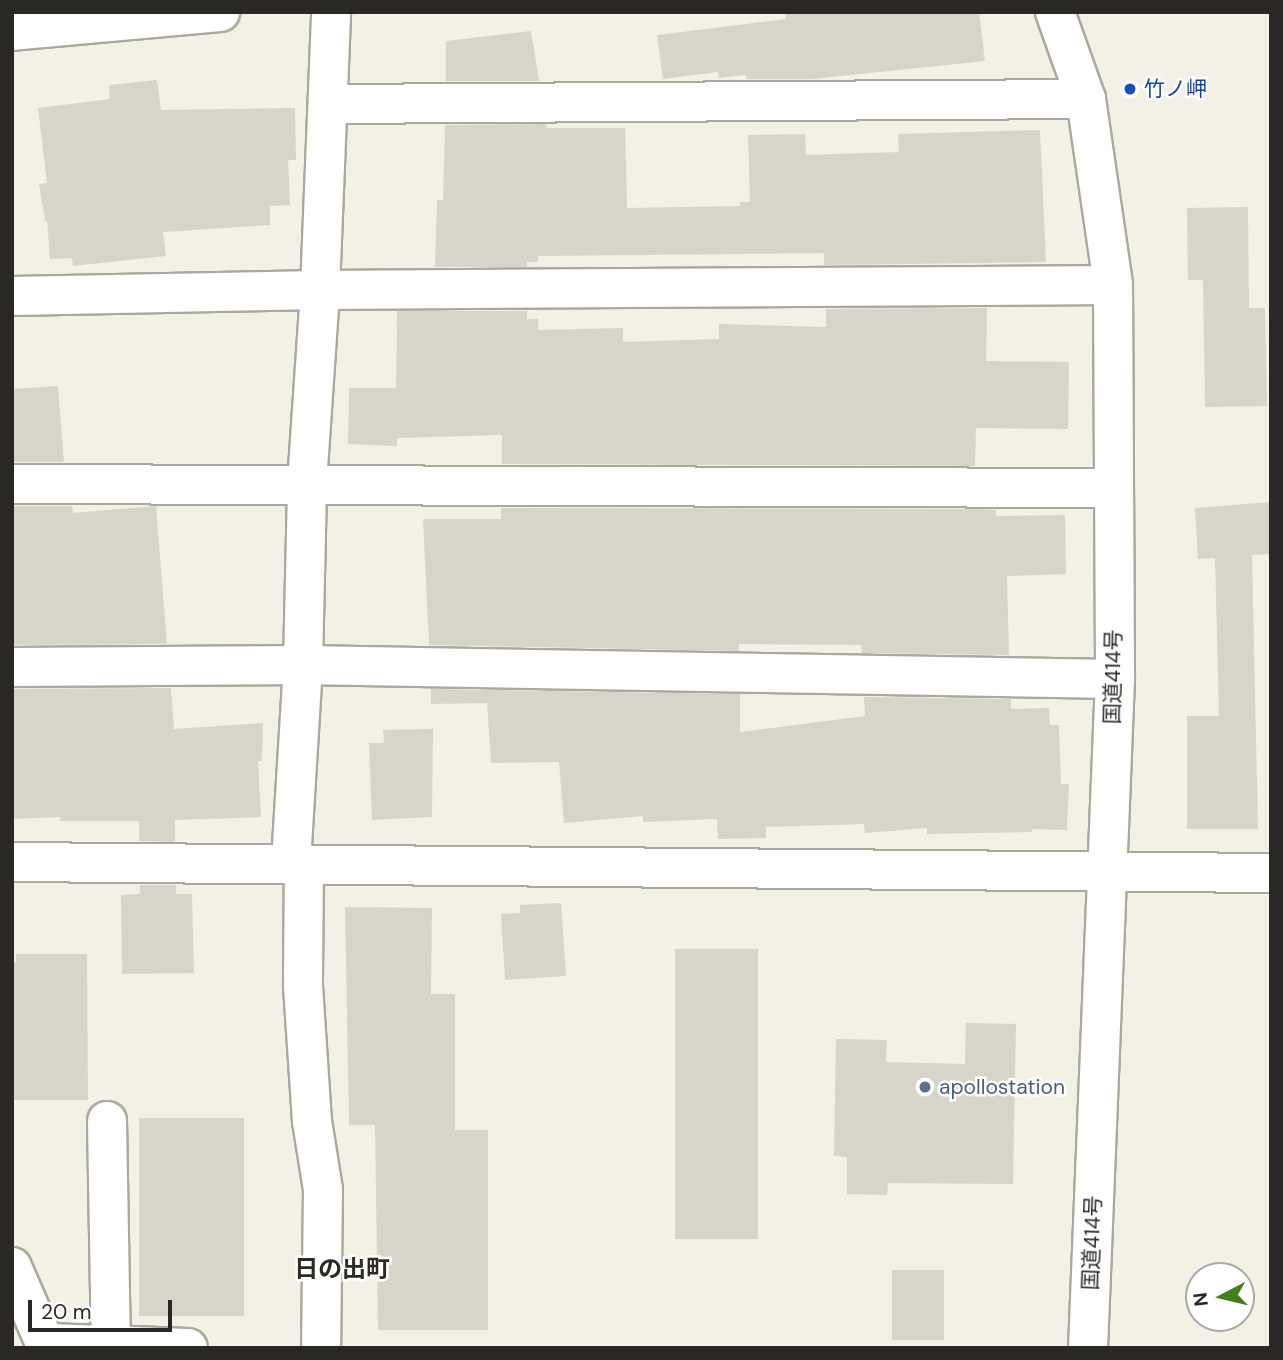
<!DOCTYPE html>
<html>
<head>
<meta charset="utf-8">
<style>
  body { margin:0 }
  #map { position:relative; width:1283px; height:1360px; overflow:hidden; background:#f3f0e5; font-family:"DM Sans","Noto Sans JP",sans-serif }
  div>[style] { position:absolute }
  .building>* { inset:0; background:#d7d4c9; transform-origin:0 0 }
  .roads { filter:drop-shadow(2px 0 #aca89e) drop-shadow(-2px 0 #aca89e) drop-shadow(0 2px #aca89e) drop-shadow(0 -2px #aca89e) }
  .minor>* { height:38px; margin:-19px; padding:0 19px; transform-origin:19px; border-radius:19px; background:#fff }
  .tertiary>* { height:38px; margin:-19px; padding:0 19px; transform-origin:19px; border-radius:19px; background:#fff }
  .trunk>* { height:38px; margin:-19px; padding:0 19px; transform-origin:19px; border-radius:19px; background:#fff }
  .dots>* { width:19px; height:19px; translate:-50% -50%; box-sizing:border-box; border:4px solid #fff; border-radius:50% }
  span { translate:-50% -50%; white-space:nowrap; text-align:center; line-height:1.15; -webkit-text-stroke:5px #fff; paint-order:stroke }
  .transit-label { font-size:21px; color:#164399 }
  .left { translate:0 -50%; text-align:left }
  .street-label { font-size:21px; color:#292824 }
  .service-label { font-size:21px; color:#4e5e75 }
  .quarter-label { font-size:24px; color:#2c2a21; font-weight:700 }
  .frame { position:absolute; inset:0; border:14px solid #292824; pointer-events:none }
  .north { position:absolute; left:1185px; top:1262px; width:70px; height:70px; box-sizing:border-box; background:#fff; border:2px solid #a9a9a7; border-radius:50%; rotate:263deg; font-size:19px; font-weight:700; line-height:28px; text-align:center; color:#292824 }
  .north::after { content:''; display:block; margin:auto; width:24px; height:32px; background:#427f1c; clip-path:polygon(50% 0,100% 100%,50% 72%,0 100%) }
  .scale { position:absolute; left:28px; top:1300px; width:144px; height:32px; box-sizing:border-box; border:4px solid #292824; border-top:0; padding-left:9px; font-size:21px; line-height:24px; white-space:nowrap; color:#292824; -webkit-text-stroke:5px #fff; paint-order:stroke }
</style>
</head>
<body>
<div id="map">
  <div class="building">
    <i style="clip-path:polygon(785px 12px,979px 12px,985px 61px,813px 79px,746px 79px,746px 75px,719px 78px,718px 72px,663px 79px,657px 35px,786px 19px)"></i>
    <i style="clip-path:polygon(531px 31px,539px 81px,446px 81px,446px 41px)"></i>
    <i style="clip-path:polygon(157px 80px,161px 110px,295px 108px,296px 160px,288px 160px,290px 205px,270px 206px,270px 225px,163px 232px,166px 256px,73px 266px,72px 258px,50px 259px,47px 221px,45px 221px,39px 184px,47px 183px,38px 108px,110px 99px,109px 85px)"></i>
    <i style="clip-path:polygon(546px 124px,547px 128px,625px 128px,627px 208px,740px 206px,740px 202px,750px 202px,748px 135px,805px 134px,806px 155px,899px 152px,898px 134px,1040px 130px,1046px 262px,824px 265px,824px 253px,538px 256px,538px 262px,527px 262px,527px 267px,435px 267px,437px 200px,443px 200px,445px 125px)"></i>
    <i style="clip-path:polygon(1248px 207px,1249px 308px,1265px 308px,1267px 406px,1205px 407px,1203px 280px,1188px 280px,1187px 208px)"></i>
    <i style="clip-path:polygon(987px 308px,986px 361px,1069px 362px,1068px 429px,976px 428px,975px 466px,502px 464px,502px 435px,397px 438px,397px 446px,348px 444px,349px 388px,396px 388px,397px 311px,527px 311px,527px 319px,538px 319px,538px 330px,623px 328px,623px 342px,719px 339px,719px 324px,826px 327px,826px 309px)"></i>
    <i style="clip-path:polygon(58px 386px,64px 462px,12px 462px,12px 389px)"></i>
    <i style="clip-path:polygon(1271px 502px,1271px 554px,1252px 555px,1258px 829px,1187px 829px,1187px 716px,1219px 716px,1215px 558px,1198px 559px,1195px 508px)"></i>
    <i style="clip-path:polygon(12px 506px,72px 506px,73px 513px,156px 506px,167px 644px,12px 645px)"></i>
    <i style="clip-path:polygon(501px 508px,975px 509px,996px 510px,996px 516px,1065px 515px,1066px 574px,1007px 576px,1009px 655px,862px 653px,861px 645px,739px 644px,739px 651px,429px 645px,423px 519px,501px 519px)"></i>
    <i style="clip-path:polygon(171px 688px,174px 729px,263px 723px,262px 761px,258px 761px,261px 817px,175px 820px,175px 842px,139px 841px,139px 821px,60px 821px,60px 817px,12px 819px,12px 689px)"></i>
    <i style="clip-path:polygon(431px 689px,740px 694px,740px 732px,865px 716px,864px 697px,1011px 699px,1011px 709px,1049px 708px,1050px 725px,1059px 725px,1061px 784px,1069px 784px,1067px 830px,1032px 829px,1032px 832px,927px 834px,927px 828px,865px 833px,864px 824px,766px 827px,766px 838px,718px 839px,717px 819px,643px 822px,643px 816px,564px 823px,559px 762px,491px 763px,487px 703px,431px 704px)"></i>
    <i style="clip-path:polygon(433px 729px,432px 817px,372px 820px,369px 743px,384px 743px,383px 730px)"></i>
    <i style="clip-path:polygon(140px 885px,176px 885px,176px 894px,192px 894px,194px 973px,122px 974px,121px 895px,140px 894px)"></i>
    <i style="clip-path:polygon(561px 903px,566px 976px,505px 980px,501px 914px,520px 913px,520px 905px)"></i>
    <i style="clip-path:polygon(345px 907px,432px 908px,431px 994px,455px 994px,455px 1130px,488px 1130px,488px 1330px,378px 1330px,375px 1125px,349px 1125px)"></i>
    <i style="left:675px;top:949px;width:83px;height:290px"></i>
    <i style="clip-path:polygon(16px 954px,87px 954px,88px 1100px,12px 1100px,12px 962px,16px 962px)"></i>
    <i style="clip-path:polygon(966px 1023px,1016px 1024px,1013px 1184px,888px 1183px,887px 1195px,847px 1194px,847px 1157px,834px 1156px,836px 1039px,887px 1040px,886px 1062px,965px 1064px)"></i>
    <i style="left:139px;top:1118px;width:105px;height:198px"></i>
    <i style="left:892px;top:1270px;width:52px;height:70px"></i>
  </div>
  <div class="roads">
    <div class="minor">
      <i style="left:12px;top:31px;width:209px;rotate:-5.2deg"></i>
      <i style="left:329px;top:104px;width:757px;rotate:-0.38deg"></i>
      <i style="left:12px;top:296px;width:308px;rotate:-1.1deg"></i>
      <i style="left:320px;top:290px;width:793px;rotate:-0.36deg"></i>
      <i style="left:12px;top:484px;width:1101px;rotate:0.21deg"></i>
      <i style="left:12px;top:667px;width:291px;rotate:-0.4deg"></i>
      <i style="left:303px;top:665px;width:812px;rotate:0.99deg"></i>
      <i style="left:291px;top:862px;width:197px;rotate:-86.5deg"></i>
      <i style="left:303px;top:665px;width:182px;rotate:-88.7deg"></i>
      <i style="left:307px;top:483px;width:193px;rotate:-86.1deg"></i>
      <i style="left:320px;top:290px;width:278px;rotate:-87.7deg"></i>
      <i style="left:304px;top:863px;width:123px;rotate:90.5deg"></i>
      <i style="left:303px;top:986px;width:135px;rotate:86.2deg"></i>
      <i style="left:312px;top:1121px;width:70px;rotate:80.9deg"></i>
      <i style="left:323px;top:1190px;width:158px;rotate:90.7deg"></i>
      <i style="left:107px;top:1121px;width:224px;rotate:89deg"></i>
      <i style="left:12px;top:1267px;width:88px;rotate:66.6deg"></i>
      <i style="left:47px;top:1343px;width:141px;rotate:2deg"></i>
    </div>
    <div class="tertiary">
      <i style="left:12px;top:862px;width:1259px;rotate:0.5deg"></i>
    </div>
    <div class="trunk">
      <i style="left:1055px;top:12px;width:92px;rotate:70.4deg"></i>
      <i style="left:1086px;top:99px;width:188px;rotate:81.7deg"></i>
      <i style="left:1113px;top:285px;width:394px;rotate:89.7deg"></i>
      <i style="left:1115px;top:679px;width:670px;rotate:92.31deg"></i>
    </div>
  </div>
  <div class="dots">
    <i style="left:1130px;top:89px;background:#1a4fb4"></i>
    <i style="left:925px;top:1087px;background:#5c6f8a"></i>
  </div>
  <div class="transit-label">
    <span class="left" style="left:1144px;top:89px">竹ノ岬</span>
  </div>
  <div class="street-label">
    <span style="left:1113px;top:677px;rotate:-89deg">国道414号</span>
    <span style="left:1092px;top:1243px;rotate:-88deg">国道414号</span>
  </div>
  <div class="service-label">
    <span class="left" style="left:939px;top:1087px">apollostation</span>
  </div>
  <div class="quarter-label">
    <span style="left:342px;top:1269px">日の出町</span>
  </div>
  <div class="frame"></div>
  <div class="north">N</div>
  <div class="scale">20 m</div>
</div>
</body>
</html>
